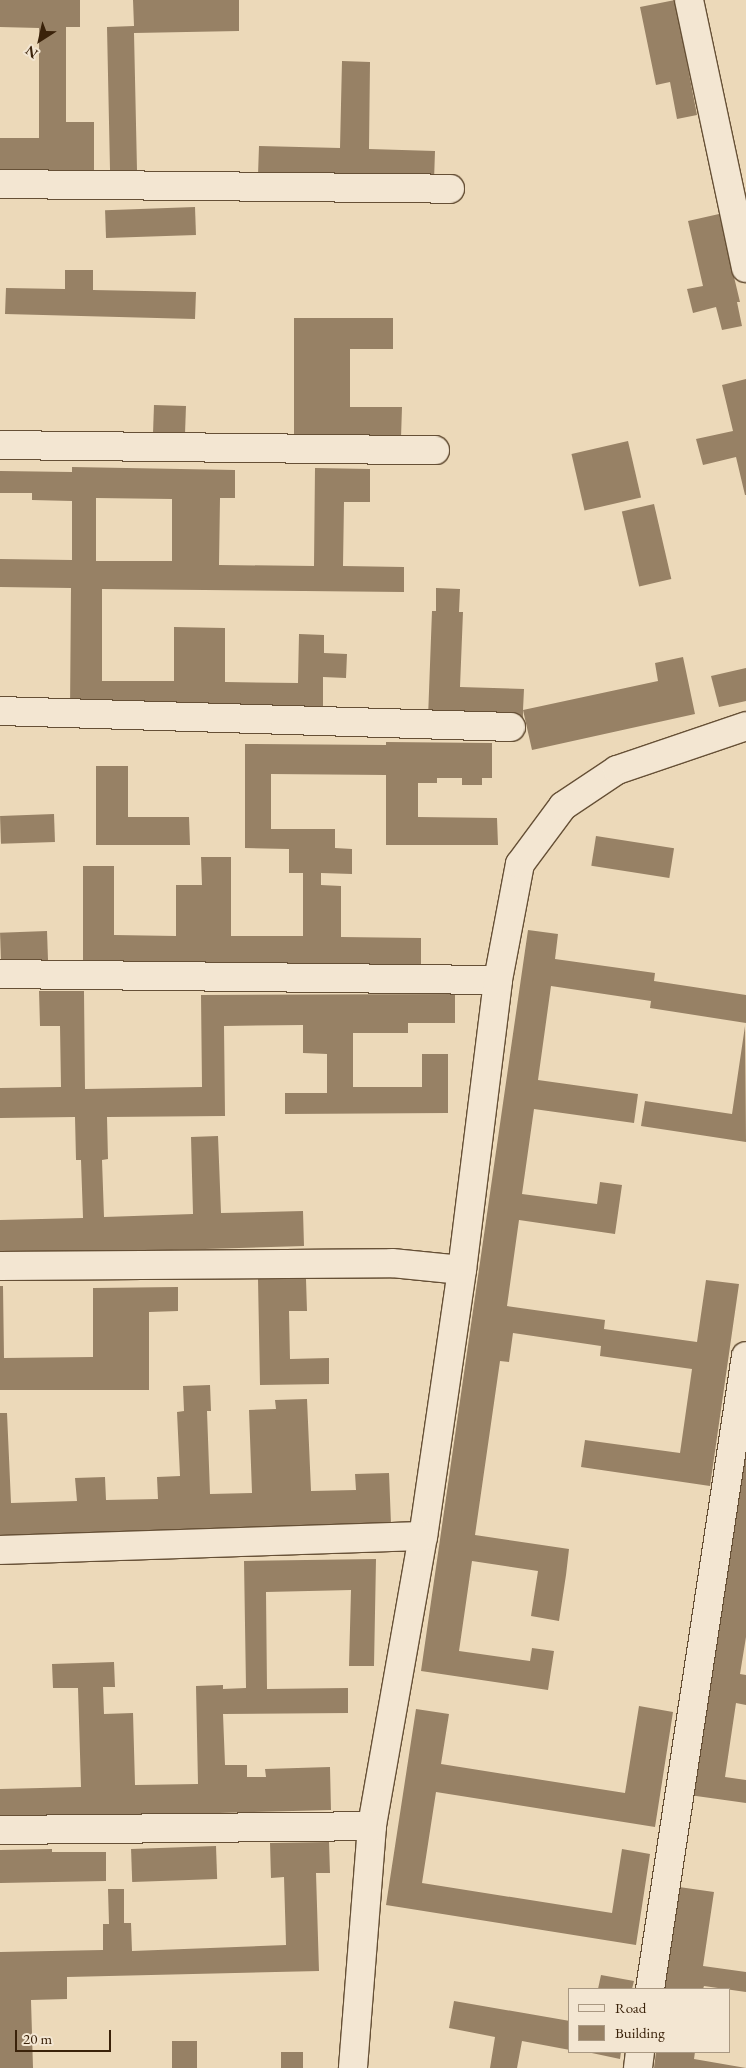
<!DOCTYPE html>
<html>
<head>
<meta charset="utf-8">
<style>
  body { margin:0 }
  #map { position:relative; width:746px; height:2068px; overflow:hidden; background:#ecd9b9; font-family:"EB Garamond",serif }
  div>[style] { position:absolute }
  .building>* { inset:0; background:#978165; transform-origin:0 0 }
  .roads { filter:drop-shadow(1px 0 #665036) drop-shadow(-1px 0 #665036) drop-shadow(0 1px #665036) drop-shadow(0 -1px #665036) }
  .minor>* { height:28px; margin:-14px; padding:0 14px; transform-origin:14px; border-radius:14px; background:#f3e6d2 }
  span { translate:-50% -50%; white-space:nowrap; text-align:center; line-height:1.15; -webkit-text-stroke:4px #f3e6d2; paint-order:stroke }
  .legend { position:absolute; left:568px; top:1988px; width:162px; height:65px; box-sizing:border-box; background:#f3e6d2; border:1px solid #a99882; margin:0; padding:6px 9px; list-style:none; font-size:15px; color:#3a220a }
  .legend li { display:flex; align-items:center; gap:10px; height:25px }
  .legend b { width:25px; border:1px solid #a99882 }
  .north { position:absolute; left:15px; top:15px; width:50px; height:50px; -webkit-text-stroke:4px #f3e6d2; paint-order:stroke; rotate:215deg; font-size:14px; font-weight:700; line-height:20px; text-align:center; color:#3a220a }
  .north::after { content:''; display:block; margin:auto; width:18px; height:22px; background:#3a220a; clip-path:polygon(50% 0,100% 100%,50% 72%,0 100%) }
  .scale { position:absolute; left:15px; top:2030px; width:96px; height:22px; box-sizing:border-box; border:2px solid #3a220a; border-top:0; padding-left:6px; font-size:15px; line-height:18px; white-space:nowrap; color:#3a220a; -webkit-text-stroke:4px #f3e6d2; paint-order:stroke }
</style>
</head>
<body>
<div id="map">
  <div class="building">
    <i style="clip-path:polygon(0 0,80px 0,80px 27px,66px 27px,66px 122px,94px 122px,94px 171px,0 171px,0 138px,39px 138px,39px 28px,0 27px)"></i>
    <i style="clip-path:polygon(133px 0,239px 0,239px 31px,134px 33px,137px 170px,110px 170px,107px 27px,134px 26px)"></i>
    <i style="clip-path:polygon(675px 0,697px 115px,677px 119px,670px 82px,656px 85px,640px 7px)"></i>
    <i style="clip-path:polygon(342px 61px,370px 62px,369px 149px,435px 151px,434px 181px,258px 175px,259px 146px,340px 148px)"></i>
    <i style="left:195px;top:207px;width:28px;height:90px;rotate:88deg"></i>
    <i style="clip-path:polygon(719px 214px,740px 302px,737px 302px,742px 326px,722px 330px,716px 307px,693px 313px,687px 289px,703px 286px,688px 221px)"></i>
    <i style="clip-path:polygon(65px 270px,93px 270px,93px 290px,196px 292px,195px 319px,5px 314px,6px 288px,65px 289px)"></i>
    <i style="clip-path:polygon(294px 318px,393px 318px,393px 349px,350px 349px,350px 407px,402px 407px,401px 438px,294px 437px)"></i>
    <i style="clip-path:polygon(746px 379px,746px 495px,745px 495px,736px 457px,703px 465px,696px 439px,733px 431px,722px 385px)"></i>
    <i style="left:154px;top:405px;width:32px;height:28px;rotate:2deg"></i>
    <i style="left:628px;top:441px;width:58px;height:58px;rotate:77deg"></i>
    <i style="clip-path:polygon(evenodd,72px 467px,235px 470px,235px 498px,220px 498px,219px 565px,314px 566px,315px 468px,370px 469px,370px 502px,344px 502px,343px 566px,404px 567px,404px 592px,102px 589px,102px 681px,174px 681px,174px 627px,225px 628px,225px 682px,298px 683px,299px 634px,324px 635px,324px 653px,347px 654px,346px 678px,323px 677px,323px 714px,70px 711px,71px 588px,0 587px,0 559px,72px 560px,72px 501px,32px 500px,32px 493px,0 493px,0 471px,72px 472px,72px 467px,96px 498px,172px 499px,172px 561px,96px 561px,96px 498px)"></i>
    <i style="left:654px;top:504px;width:77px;height:33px;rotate:77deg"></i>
    <i style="clip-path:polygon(436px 588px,460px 589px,459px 612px,463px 612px,460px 687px,524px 689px,523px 710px,658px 681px,655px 663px,683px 657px,695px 714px,532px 750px,523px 710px,523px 722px,428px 718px,432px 611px,436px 611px)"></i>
    <i style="clip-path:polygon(746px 668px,746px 701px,719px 707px,711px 676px)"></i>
    <i style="clip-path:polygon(386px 742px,492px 743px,492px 778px,482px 778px,482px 785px,462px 785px,462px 778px,437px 778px,437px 783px,418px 783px,418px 817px,497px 818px,498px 845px,386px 845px,386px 775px,271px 774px,271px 829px,335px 829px,335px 848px,352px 849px,352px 874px,321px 873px,321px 885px,341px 886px,341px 937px,421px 938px,421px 970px,83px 968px,83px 866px,114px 866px,114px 935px,176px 936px,176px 885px,202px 885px,201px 857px,231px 857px,231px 936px,303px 936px,303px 873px,289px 873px,289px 849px,245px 848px,245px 744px,386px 745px)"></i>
    <i style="clip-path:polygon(96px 766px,128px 766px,128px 817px,189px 817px,190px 845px,96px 845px)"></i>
    <i style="left:54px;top:814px;width:28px;height:54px;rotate:88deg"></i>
    <i style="left:596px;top:836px;width:79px;height:30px;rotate:9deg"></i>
    <i style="clip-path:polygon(528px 930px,558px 934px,555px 959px,655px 973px,654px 981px,746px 995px,746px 1023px,650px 1008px,651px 1001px,551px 986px,538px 1080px,638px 1094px,634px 1123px,534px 1109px,522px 1194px,597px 1204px,600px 1182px,622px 1185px,615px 1234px,519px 1220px,507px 1306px,605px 1320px,604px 1329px,697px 1342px,706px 1280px,739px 1284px,710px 1486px,581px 1467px,585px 1440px,680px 1453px,692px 1369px,600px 1356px,601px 1346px,513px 1333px,509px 1362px,500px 1361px,475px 1535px,569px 1549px,566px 1575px,559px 1621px,531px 1616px,538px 1571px,472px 1561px,459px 1651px,530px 1661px,532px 1648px,554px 1651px,548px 1690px,421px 1671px)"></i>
    <i style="left:47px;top:931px;width:31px;height:47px;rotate:88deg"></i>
    <i style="clip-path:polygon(39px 991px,84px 991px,85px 1089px,202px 1087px,201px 995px,455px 994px,455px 1023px,408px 1023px,408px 1033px,353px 1033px,353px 1087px,422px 1087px,422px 1054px,448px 1054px,448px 1113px,285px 1114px,285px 1093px,327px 1093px,327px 1054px,303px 1053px,303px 1025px,224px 1026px,225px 1116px,107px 1117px,108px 1159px,102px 1160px,104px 1217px,193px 1214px,191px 1137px,218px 1136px,221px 1213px,303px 1211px,304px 1246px,0 1255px,0 1220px,83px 1218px,81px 1160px,76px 1160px,75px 1117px,0 1118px,0 1088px,61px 1087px,60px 1026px,40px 1026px)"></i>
    <i style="clip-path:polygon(745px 1026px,746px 1142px,641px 1126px,645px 1101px,732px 1114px)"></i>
    <i style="clip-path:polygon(258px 1279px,306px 1279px,307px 1311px,289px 1311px,290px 1359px,329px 1358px,329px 1384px,260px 1385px)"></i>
    <i style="clip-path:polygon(0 1286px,3px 1286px,4px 1358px,93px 1357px,93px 1288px,178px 1287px,178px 1311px,149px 1312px,149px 1390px,0 1390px)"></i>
    <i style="clip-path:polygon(210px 1385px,211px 1411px,207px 1411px,210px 1494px,252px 1493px,249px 1410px,276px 1409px,275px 1400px,307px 1399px,311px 1491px,356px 1490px,355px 1474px,389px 1473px,391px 1524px,0 1538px,0 1413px,7px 1413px,11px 1503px,77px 1501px,75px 1478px,105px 1477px,106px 1500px,158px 1499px,157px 1477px,180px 1476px,177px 1412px,184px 1411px,183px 1386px)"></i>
    <i style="clip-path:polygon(739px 1459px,746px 1460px,746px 1637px,740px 1674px,746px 1675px,746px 1705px,736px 1703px,725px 1777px,746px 1780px,746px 1803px,689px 1795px)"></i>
    <i style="clip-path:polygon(376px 1559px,374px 1666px,349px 1666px,351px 1590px,266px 1592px,267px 1689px,348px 1688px,348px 1713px,223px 1714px,225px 1765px,247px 1765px,247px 1777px,266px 1777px,265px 1769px,330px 1767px,331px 1810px,0 1819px,0 1789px,81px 1787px,78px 1688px,53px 1688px,52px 1664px,114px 1662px,115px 1687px,103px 1687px,104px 1714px,133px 1713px,135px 1785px,198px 1784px,196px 1686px,223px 1685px,223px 1689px,246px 1688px,244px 1561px)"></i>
    <i style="clip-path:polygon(639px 1706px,673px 1712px,655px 1827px,436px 1792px,422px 1883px,612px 1913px,622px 1849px,650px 1854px,636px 1945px,386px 1905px,416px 1709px,449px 1714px,441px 1764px,625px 1793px)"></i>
    <i style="clip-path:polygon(329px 1842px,330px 1873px,316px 1873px,319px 1971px,67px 1977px,67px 1999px,31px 2000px,33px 2068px,0 2068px,0 1952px,103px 1950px,103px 1924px,109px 1924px,108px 1889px,124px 1889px,124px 1923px,131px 1923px,132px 1951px,286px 1945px,284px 1877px,271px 1878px,270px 1843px)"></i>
    <i style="left:216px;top:1846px;width:33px;height:85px;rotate:88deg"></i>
    <i style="clip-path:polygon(52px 1849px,52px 1852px,106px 1852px,106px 1881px,0 1883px,0 1850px)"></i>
    <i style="clip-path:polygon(679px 1887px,714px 1892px,703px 1966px,746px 1972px,746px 1992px,704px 1986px,703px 1989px,665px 1989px)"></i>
    <i style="clip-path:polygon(601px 1975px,634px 1981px,632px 1989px,598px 1989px)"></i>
    <i style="clip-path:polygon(454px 2001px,570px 2021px,570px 2050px,522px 2041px,517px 2068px,490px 2068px,495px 2037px,449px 2028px)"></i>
    <i style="left:197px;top:2041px;width:27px;height:25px;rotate:90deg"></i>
    <i style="left:303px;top:2052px;width:16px;height:22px;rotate:90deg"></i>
    <i style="clip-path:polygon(587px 2052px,621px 2052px,620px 2059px)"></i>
    <i style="clip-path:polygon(656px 2052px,695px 2052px,694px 2059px,746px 2068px,654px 2068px)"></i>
  </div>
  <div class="roads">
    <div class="minor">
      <i style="left:689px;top:0;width:274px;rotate:78deg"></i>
      <i style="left:0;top:184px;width:450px;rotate:0.6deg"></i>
      <i style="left:0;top:445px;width:435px;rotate:0.7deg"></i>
      <i style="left:0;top:711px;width:511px;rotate:1.79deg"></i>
      <i style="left:0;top:974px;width:498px;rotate:0.7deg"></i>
      <i style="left:0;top:1266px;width:392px;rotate:-0.4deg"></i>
      <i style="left:392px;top:1263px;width:70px;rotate:5.7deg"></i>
      <i style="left:462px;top:1270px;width:269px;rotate:98.3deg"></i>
      <i style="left:423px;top:1536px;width:294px;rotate:100deg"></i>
      <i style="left:372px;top:1826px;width:243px;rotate:94.5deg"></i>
      <i style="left:462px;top:1270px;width:292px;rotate:-82.9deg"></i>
      <i style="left:498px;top:980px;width:118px;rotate:-79.3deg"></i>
      <i style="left:520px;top:864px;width:72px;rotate:-53.4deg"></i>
      <i style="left:563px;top:806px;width:65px;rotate:-33.7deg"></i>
      <i style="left:617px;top:770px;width:136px;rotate:-18.8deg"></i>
      <i style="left:0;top:1550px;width:423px;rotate:-1.9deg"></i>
      <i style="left:0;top:1830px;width:372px;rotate:-0.6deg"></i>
      <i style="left:650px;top:1989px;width:640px;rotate:-81.38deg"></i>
      <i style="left:638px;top:2068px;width:16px;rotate:-83deg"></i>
    </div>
  </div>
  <ul class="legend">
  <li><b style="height:6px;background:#f3e6d2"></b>Road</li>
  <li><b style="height:14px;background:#978165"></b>Building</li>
  </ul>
  <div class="north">N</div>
  <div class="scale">20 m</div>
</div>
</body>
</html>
